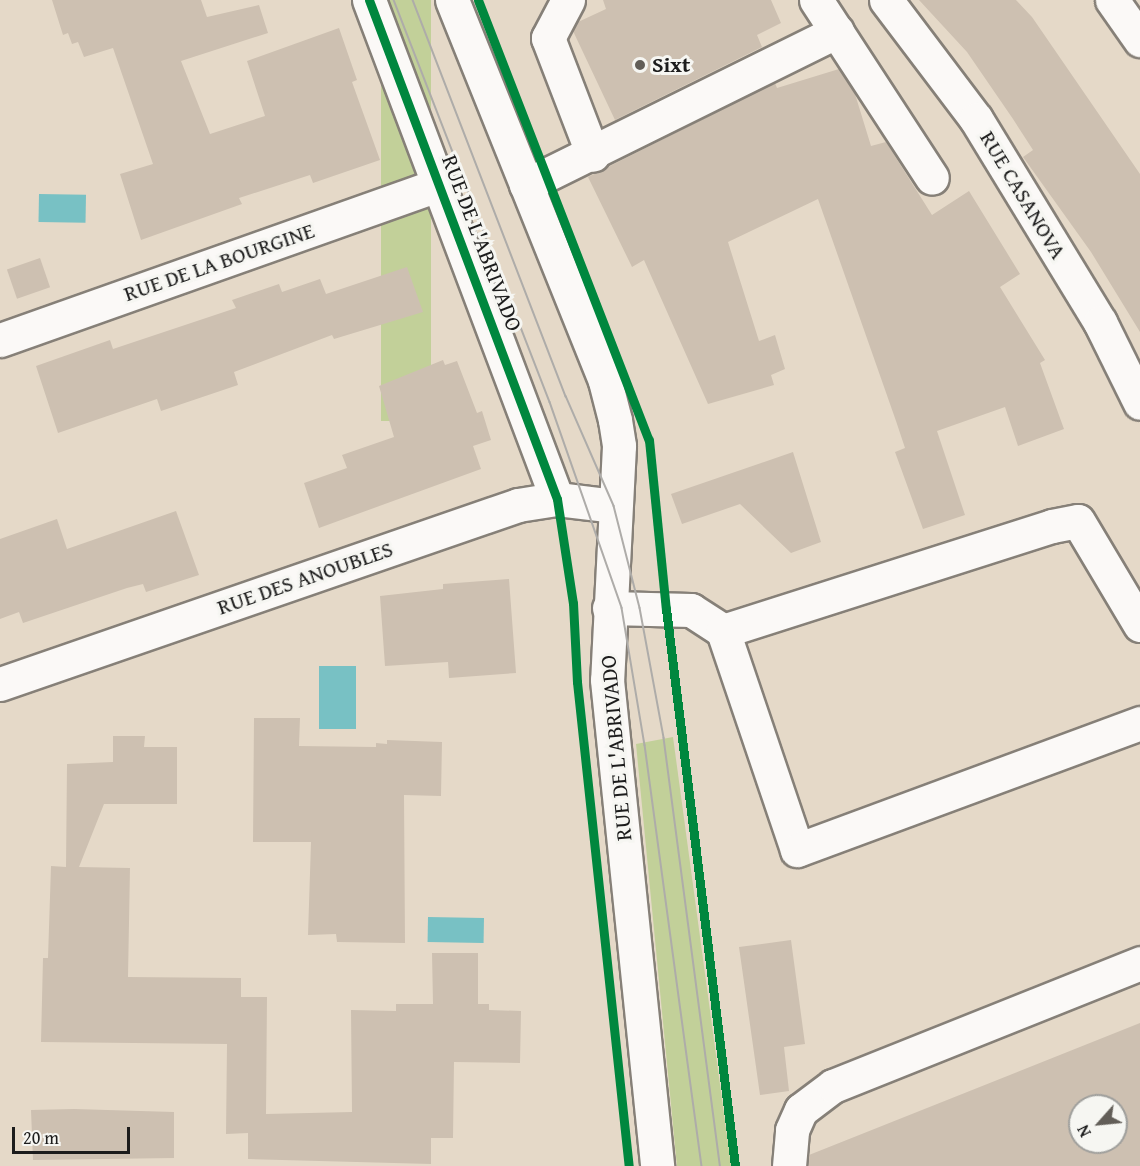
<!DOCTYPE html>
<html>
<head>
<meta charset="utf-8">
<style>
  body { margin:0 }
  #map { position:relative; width:1140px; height:1166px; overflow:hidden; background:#e5d9c8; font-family:"Gentium Book Plus",serif }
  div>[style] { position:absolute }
  .green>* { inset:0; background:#c2d099; transform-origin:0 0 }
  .water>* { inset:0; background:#78c1c4; transform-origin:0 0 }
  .building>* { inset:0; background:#cdc0b1; transform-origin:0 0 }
  .roads { filter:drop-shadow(2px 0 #868078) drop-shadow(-2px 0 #868078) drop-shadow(0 2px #868078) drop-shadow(0 -2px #868078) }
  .minor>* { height:33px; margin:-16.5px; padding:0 16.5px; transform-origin:16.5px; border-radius:16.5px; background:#fbf9f7 }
  .major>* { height:33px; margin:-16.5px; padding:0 16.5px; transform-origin:16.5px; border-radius:16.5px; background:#fbf9f7 }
  .tram>* { height:1.5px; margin:-0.75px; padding:0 0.75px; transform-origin:0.75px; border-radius:0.75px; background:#aeaca9 }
  .cycleway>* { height:9px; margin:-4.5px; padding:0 4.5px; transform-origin:4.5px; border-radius:4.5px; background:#00873e }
  .dots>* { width:16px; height:16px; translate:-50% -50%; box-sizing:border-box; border:3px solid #f6f6f2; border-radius:50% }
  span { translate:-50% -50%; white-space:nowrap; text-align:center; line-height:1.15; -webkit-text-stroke:6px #f6f6f2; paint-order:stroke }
  .poi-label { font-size:22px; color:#1c1c1c; font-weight:700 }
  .left { translate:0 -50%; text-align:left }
  .street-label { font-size:22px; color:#1c1c1c }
  .north { position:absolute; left:1068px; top:1094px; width:60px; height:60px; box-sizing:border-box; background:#f6f6f2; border:2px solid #9f9f9c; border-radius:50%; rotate:243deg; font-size:16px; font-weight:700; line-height:24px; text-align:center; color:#1c1c1c }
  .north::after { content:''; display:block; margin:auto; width:21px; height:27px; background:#625e58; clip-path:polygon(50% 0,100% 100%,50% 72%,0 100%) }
  .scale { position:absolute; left:12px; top:1127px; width:118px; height:27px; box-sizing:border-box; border:3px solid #1c1c1c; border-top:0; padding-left:8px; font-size:18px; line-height:21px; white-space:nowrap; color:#1c1c1c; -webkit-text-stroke:4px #f6f6f2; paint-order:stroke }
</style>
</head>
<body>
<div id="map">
  <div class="green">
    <i style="left:381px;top:0;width:50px;height:421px"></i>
    <i style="clip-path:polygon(673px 737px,731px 1166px,677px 1166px,636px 744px)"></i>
  </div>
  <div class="water">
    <i style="left:39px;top:194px;width:47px;height:28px;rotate:1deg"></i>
    <i style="left:319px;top:666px;width:37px;height:63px"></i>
    <i style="left:428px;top:917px;width:56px;height:25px;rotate:1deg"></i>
  </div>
  <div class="building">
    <i style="clip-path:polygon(52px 0,201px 0,207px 17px,259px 5px,268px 33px,181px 61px,210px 134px,265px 116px,247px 61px,339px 28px,357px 80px,352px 82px,380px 160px,313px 183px,310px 175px,239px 198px,242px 204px,141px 240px,120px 174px,153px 164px,113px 48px,84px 57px,78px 42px,72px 44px,68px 33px,63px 35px)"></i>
    <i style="clip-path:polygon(603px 0,771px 0,781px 23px,757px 35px,762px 47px,615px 120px,573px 31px,578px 22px,606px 9px)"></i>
    <i style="clip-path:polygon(919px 0,1016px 0,1032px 17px,1140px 174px,1140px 332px,1091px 252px,1023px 157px,1033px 150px,1013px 119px,967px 52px)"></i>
    <i style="clip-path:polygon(839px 69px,855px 94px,871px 146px,886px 142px,932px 215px,969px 191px,1020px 274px,1000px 287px,1045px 360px,1040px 363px,1064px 429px,1018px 446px,1005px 407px,937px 431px,965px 515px,923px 529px,895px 452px,905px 448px,896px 421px,818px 199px,728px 242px,759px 341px,775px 335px,785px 369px,771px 375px,774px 385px,708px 404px,644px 260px,632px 267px,588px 177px,775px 83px,777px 88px)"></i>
    <i style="left:40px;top:258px;width:31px;height:35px;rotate:71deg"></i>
    <i style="clip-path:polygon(407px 267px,423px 312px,334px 339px,332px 335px,234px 372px,238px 385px,161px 411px,157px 399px,58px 433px,36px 366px,110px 340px,113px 349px,236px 308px,232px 300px,279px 284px,282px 292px,320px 279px,326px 294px)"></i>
    <i style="clip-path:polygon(443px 360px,445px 365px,457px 361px,477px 413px,482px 411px,491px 440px,473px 446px,481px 469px,319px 528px,304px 483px,347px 468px,342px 455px,394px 437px,379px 386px)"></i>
    <i style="clip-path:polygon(793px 452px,821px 542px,791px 553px,740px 504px,682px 524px,671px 494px)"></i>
    <i style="clip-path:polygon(176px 511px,199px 575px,146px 592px,143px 584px,127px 588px,23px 623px,19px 612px,0 619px,0 539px,57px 519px,67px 549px)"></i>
    <i style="clip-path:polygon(509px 579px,516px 673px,449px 678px,448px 662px,385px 666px,380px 596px,443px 589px,443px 584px)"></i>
    <i style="clip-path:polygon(254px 718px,300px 718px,299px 746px,376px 747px,376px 743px,387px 744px,387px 740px,442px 742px,441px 796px,404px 795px,405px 943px,337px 942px,336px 934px,308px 935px,311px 842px,253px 842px)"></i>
    <i style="clip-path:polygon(113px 736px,145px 736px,144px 747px,177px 747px,177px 804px,104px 804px,79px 867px,130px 868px,128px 977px,241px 978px,241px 997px,267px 997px,266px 1114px,352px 1112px,351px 1010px,396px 1011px,396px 1004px,433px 1004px,432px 953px,478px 953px,478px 1004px,489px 1004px,489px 1010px,521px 1011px,520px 1063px,454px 1062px,453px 1138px,431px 1138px,431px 1164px,248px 1159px,248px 1133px,226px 1134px,227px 1044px,41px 1042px,43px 958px,48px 958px,51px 866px,66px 867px,67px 764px,113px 762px)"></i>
    <i style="clip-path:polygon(791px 940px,805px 1044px,784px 1047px,789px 1091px,760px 1095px,739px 947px)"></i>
    <i style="clip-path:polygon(evenodd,1140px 1023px,1140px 1166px,808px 1166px,809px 1155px,1140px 1023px,1080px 1106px,1116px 1106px,1116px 1142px,1080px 1142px,1080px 1106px)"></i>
    <i style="clip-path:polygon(74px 1109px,174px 1112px,174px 1158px,33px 1160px,31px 1110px)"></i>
  </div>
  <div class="roads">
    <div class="minor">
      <i style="left:369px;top:0;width:533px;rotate:69.36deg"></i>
      <i style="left:568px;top:0;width:43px;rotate:117.8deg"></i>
      <i style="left:548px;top:38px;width:125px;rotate:69deg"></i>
      <i style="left:816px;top:0;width:212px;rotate:56.9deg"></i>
      <i style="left:886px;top:0;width:149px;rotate:52.9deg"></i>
      <i style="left:976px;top:119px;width:238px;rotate:58.6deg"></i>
      <i style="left:1100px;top:322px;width:90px;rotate:63.7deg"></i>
      <i style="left:526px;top:185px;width:347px;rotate:-26.3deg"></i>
      <i style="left:0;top:340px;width:465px;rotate:-19.5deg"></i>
      <i style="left:609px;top:608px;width:82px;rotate:1.4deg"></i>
      <i style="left:691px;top:610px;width:38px;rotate:33deg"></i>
      <i style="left:723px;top:631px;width:231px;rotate:71.3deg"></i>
      <i style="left:797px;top:850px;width:366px;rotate:-20.3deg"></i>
      <i style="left:723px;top:631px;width:345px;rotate:-17.7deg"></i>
      <i style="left:1052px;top:526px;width:26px;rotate:-11deg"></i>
      <i style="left:1078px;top:521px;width:121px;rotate:59.2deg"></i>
      <i style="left:0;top:684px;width:548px;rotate:-19.06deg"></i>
      <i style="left:518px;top:505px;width:39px;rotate:-9deg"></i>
      <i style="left:557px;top:499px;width:57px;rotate:7deg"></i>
      <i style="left:789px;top:1166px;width:36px;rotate:-85deg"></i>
      <i style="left:792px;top:1130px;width:22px;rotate:-66deg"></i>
      <i style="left:801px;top:1110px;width:40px;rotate:-37deg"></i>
      <i style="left:833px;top:1086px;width:331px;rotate:-21.8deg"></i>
    </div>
    <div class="major">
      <i style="left:452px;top:0;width:411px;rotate:68.1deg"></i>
      <i style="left:605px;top:381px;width:40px;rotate:75.6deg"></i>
      <i style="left:615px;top:420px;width:26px;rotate:81deg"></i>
      <i style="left:619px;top:446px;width:234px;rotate:92.9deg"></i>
      <i style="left:607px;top:680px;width:489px;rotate:84.1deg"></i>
      <i style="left:1112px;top:0;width:49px;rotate:55deg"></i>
    </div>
  </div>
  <div class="tram">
    <i style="left:394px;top:0;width:431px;rotate:68.8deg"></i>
    <i style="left:550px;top:402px;width:218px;rotate:70.7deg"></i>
    <i style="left:622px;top:608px;width:139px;rotate:80.5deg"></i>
    <i style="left:645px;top:745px;width:425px;rotate:82.3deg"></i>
    <i style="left:413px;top:0;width:425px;rotate:68.9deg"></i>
    <i style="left:566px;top:396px;width:120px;rotate:66.4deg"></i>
    <i style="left:614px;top:506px;width:105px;rotate:75.7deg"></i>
    <i style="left:640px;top:608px;width:132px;rotate:79.5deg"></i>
    <i style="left:664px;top:738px;width:432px;rotate:82.5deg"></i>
  </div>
  <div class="cycleway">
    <i style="left:369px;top:0;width:533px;rotate:69.36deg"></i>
    <i style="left:557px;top:499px;width:105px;rotate:81.3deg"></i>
    <i style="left:573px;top:603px;width:79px;rotate:87.1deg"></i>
    <i style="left:577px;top:682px;width:487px;rotate:83.9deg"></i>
    <i style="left:478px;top:0;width:472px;rotate:68.8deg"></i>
    <i style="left:649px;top:440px;width:170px;rotate:84.3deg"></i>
    <i style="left:666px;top:609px;width:561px;rotate:82.94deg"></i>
  </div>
  <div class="dots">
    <i style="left:640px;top:65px;background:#625e58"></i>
  </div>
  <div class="poi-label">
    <span class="left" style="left:652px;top:65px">Sixt</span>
  </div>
  <div class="street-label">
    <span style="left:1023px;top:195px;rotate:59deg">RUE CASANOVA</span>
    <span style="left:482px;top:243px;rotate:69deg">RUE DE L'ABRIVADO</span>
    <span style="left:219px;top:262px;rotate:-19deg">RUE DE LA BOURGINE</span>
    <span style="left:305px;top:578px;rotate:-19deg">RUE DES ANOUBLES</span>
    <span style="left:616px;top:748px;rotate:-95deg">RUE DE L'ABRIVADO</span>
  </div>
  <div class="north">N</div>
  <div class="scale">20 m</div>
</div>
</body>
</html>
